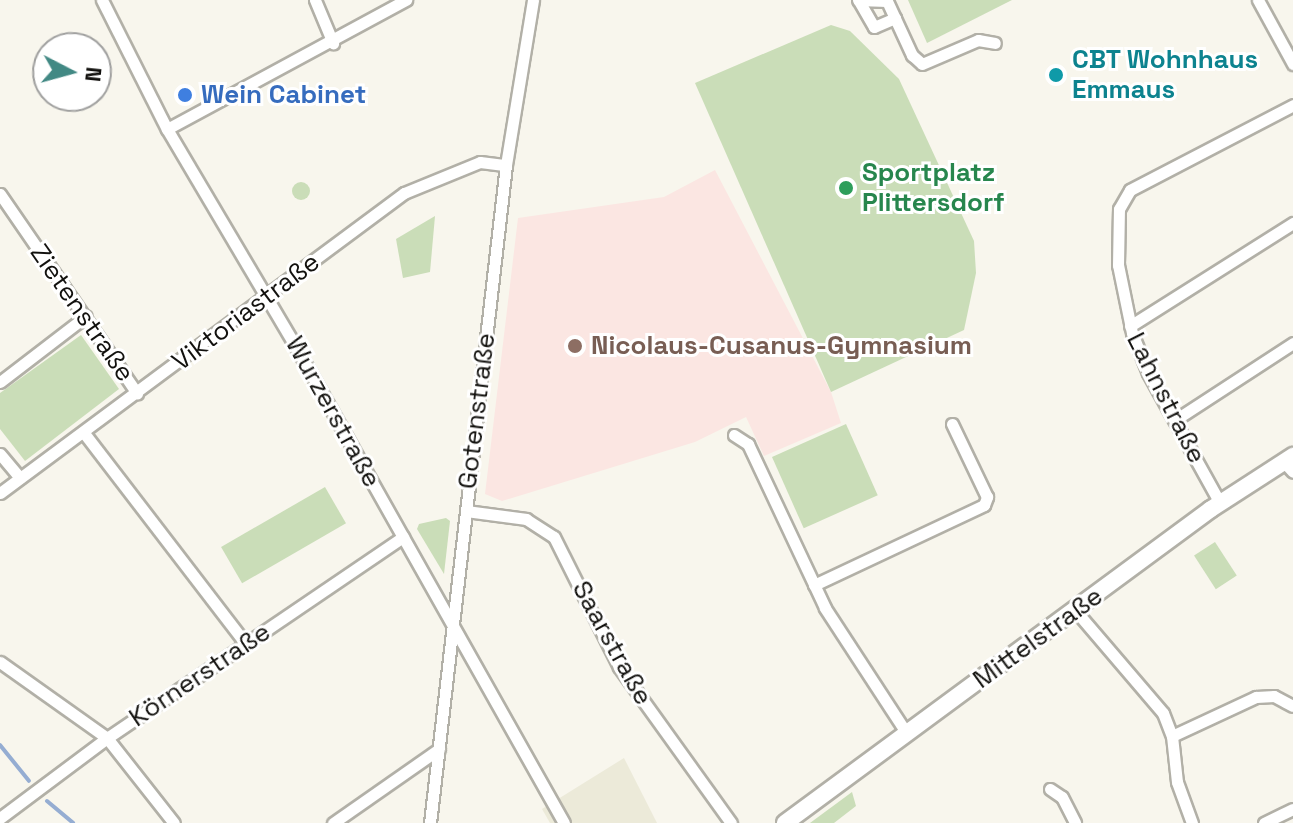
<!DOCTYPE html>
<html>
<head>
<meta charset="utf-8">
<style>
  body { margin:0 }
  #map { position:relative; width:1293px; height:823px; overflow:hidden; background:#f8f6ed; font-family:"Space Grotesk",sans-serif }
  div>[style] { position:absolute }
  .built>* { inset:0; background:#ecead9 }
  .education>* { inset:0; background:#fbe6e2 }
  .green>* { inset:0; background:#caddb8; transform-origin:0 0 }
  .round { border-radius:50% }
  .stream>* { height:4px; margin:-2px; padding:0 2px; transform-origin:2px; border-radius:2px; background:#95add2 }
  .roads { filter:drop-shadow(2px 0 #b2b0a7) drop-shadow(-2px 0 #b2b0a7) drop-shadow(0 2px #b2b0a7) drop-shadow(0 -2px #b2b0a7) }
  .street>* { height:11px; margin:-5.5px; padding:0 5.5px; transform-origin:5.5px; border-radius:5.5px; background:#fff }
  .secondary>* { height:16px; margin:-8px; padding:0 8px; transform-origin:8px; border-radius:8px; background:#fff }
  .dots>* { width:22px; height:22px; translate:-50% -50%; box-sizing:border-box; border:4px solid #fff; border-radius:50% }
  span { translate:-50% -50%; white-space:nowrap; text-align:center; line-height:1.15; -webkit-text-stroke:6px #fff; paint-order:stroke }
  .culture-label { font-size:26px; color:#0d838f; font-weight:700 }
  .left { translate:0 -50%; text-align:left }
  .shop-label { font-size:26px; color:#366cbe; font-weight:700 }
  .leisure-label { font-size:26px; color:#27864d; font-weight:700 }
  .street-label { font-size:26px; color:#12110e }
  .education-label { font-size:26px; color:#785e54; font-weight:700 }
  .north { position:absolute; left:32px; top:32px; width:80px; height:80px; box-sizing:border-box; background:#fff; border:2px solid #a0a09f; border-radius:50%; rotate:96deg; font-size:22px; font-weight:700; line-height:32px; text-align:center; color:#12110e }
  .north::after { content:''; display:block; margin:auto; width:28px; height:36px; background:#428984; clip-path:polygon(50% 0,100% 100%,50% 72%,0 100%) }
</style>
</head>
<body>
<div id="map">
  <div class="built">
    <i style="clip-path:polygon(624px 758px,657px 823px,550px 823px,542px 809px)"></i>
  </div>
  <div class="education">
    <i style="clip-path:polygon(715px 170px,831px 392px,841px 423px,764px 456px,746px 417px,695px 442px,502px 501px,485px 494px,518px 218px,664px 197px)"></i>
  </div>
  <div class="green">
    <i style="clip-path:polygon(908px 0,1012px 0,927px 43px)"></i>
    <i style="clip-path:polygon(831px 25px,850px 31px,899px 79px,974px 241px,976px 273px,964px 330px,831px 392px,695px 83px)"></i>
    <i class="round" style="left:292px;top:182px;width:18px;height:18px"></i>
    <i style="clip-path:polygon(435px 216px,430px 272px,403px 278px,396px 239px)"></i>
    <i style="clip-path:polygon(81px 335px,119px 389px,25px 461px,0 429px,0 393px)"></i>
    <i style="left:846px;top:424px;width:78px;height:81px;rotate:66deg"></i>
    <i style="left:325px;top:487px;width:42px;height:120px;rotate:60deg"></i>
    <i style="clip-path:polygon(446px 518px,450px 521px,444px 574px,417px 529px,419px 524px)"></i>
    <i style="left:1215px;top:542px;width:40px;height:25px;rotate:57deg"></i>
    <i style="clip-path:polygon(852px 792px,856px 806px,834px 823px,810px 823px)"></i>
  </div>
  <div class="stream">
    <i style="left:0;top:745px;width:46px;rotate:51.1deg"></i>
    <i style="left:47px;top:801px;width:34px;rotate:40deg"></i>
  </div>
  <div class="roads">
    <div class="street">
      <i style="left:102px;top:0;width:144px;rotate:63.3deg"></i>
      <i style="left:167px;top:129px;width:245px;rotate:59.4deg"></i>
      <i style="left:292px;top:340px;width:554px;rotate:60.61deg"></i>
      <i style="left:315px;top:0;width:47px;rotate:67.3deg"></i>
      <i style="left:858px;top:0;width:29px;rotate:2deg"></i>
      <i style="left:887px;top:1px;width:60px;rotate:65.2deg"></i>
      <i style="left:912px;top:55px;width:13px;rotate:42deg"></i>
      <i style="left:922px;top:64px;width:61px;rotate:-23.2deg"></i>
      <i style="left:978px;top:40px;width:17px;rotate:10deg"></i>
      <i style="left:1258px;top:0;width:73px;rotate:61.3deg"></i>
      <i style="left:859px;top:1px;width:30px;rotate:60deg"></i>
      <i style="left:874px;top:27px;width:23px;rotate:-23deg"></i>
      <i style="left:167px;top:129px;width:272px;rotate:-28.4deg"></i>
      <i style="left:0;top:194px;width:242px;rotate:55.5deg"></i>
      <i style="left:1130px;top:326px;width:193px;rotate:-32.3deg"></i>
      <i style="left:0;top:382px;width:108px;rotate:-37.5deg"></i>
      <i style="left:1175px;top:420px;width:141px;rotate:-33.1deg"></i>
      <i style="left:84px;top:433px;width:265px;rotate:52.5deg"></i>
      <i style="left:734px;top:435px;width:17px;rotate:33deg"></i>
      <i style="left:748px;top:444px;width:181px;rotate:64.8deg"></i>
      <i style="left:825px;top:608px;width:150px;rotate:56.9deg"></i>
      <i style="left:0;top:454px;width:31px;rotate:50deg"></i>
      <i style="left:1284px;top:462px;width:13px;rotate:48deg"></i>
      <i style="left:0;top:493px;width:503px;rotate:-36.6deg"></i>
      <i style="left:404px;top:193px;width:82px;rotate:-22.2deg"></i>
      <i style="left:480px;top:162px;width:26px;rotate:7deg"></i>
      <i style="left:1220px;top:503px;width:149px;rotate:-119deg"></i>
      <i style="left:1148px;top:373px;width:43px;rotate:-111.8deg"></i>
      <i style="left:1132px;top:333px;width:69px;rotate:-101.6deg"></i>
      <i style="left:1118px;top:265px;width:56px;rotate:-89deg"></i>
      <i style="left:1119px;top:209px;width:22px;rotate:-60deg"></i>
      <i style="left:1130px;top:190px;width:184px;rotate:-27.5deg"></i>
      <i style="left:466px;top:511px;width:61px;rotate:7.6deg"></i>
      <i style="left:526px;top:519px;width:33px;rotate:33deg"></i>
      <i style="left:554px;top:537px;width:145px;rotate:63.4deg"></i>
      <i style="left:619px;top:667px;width:192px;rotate:54.3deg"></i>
      <i style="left:814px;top:585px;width:188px;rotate:-25.2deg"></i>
      <i style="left:984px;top:505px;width:9px;rotate:-69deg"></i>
      <i style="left:987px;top:497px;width:81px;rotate:-115.6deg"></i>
      <i style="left:1075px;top:610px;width:135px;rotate:49.5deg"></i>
      <i style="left:1163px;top:713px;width:25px;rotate:69deg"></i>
      <i style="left:1172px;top:736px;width:46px;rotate:83.8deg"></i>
      <i style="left:1177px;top:782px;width:44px;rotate:69.9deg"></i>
      <i style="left:0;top:662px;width:131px;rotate:35.4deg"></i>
      <i style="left:107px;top:738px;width:108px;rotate:51.8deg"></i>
      <i style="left:1172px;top:736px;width:93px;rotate:-24.9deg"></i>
      <i style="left:1256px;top:697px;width:18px;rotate:-3deg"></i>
      <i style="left:1274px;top:696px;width:21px;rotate:28deg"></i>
      <i style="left:1050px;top:789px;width:14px;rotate:34deg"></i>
      <i style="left:1062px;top:797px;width:29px;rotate:63deg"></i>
      <i style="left:0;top:818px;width:134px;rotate:-36.8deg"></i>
      <i style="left:107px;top:738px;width:358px;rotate:-34.2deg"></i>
      <i style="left:333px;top:823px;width:129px;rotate:-34.9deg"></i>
      <i style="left:430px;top:823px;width:662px;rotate:-83.41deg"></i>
      <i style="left:506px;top:165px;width:167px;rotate:-80.7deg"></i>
      <i style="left:1264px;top:823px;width:32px;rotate:-26deg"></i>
    </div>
    <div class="secondary">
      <i style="left:785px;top:823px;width:529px;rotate:-36.39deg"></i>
      <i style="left:1211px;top:509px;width:98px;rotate:-32.9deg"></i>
    </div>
  </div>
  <div class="dots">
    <i style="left:1056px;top:75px;background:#0f9aa8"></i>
    <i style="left:185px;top:95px;background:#3f7fe0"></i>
    <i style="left:846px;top:188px;background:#2e9e5b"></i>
    <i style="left:575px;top:346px;background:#8d6e63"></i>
  </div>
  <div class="culture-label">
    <span class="left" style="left:1072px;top:75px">CBT Wohnhaus<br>Emmaus</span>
  </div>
  <div class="shop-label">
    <span class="left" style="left:201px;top:95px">Wein Cabinet</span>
  </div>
  <div class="leisure-label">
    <span class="left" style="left:862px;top:188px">Sportplatz<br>Plittersdorf</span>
  </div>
  <div class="street-label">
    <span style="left:246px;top:312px;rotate:-37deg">Viktoriastraße</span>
    <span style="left:82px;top:313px;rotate:55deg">Zietenstraße</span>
    <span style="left:1166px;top:398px;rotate:63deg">Lahnstraße</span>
    <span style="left:477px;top:411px;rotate:-83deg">Gotenstraße</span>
    <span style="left:333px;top:412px;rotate:61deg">Wurzerstraße</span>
    <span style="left:1038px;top:638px;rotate:-36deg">Mittelstraße</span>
    <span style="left:612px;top:643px;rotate:61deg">Saarstraße</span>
    <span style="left:200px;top:675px;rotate:-34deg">Körnerstraße</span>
  </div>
  <div class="education-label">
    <span class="left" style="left:591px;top:346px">Nicolaus-Cusanus-Gymnasium</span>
  </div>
  <div class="north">N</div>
</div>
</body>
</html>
